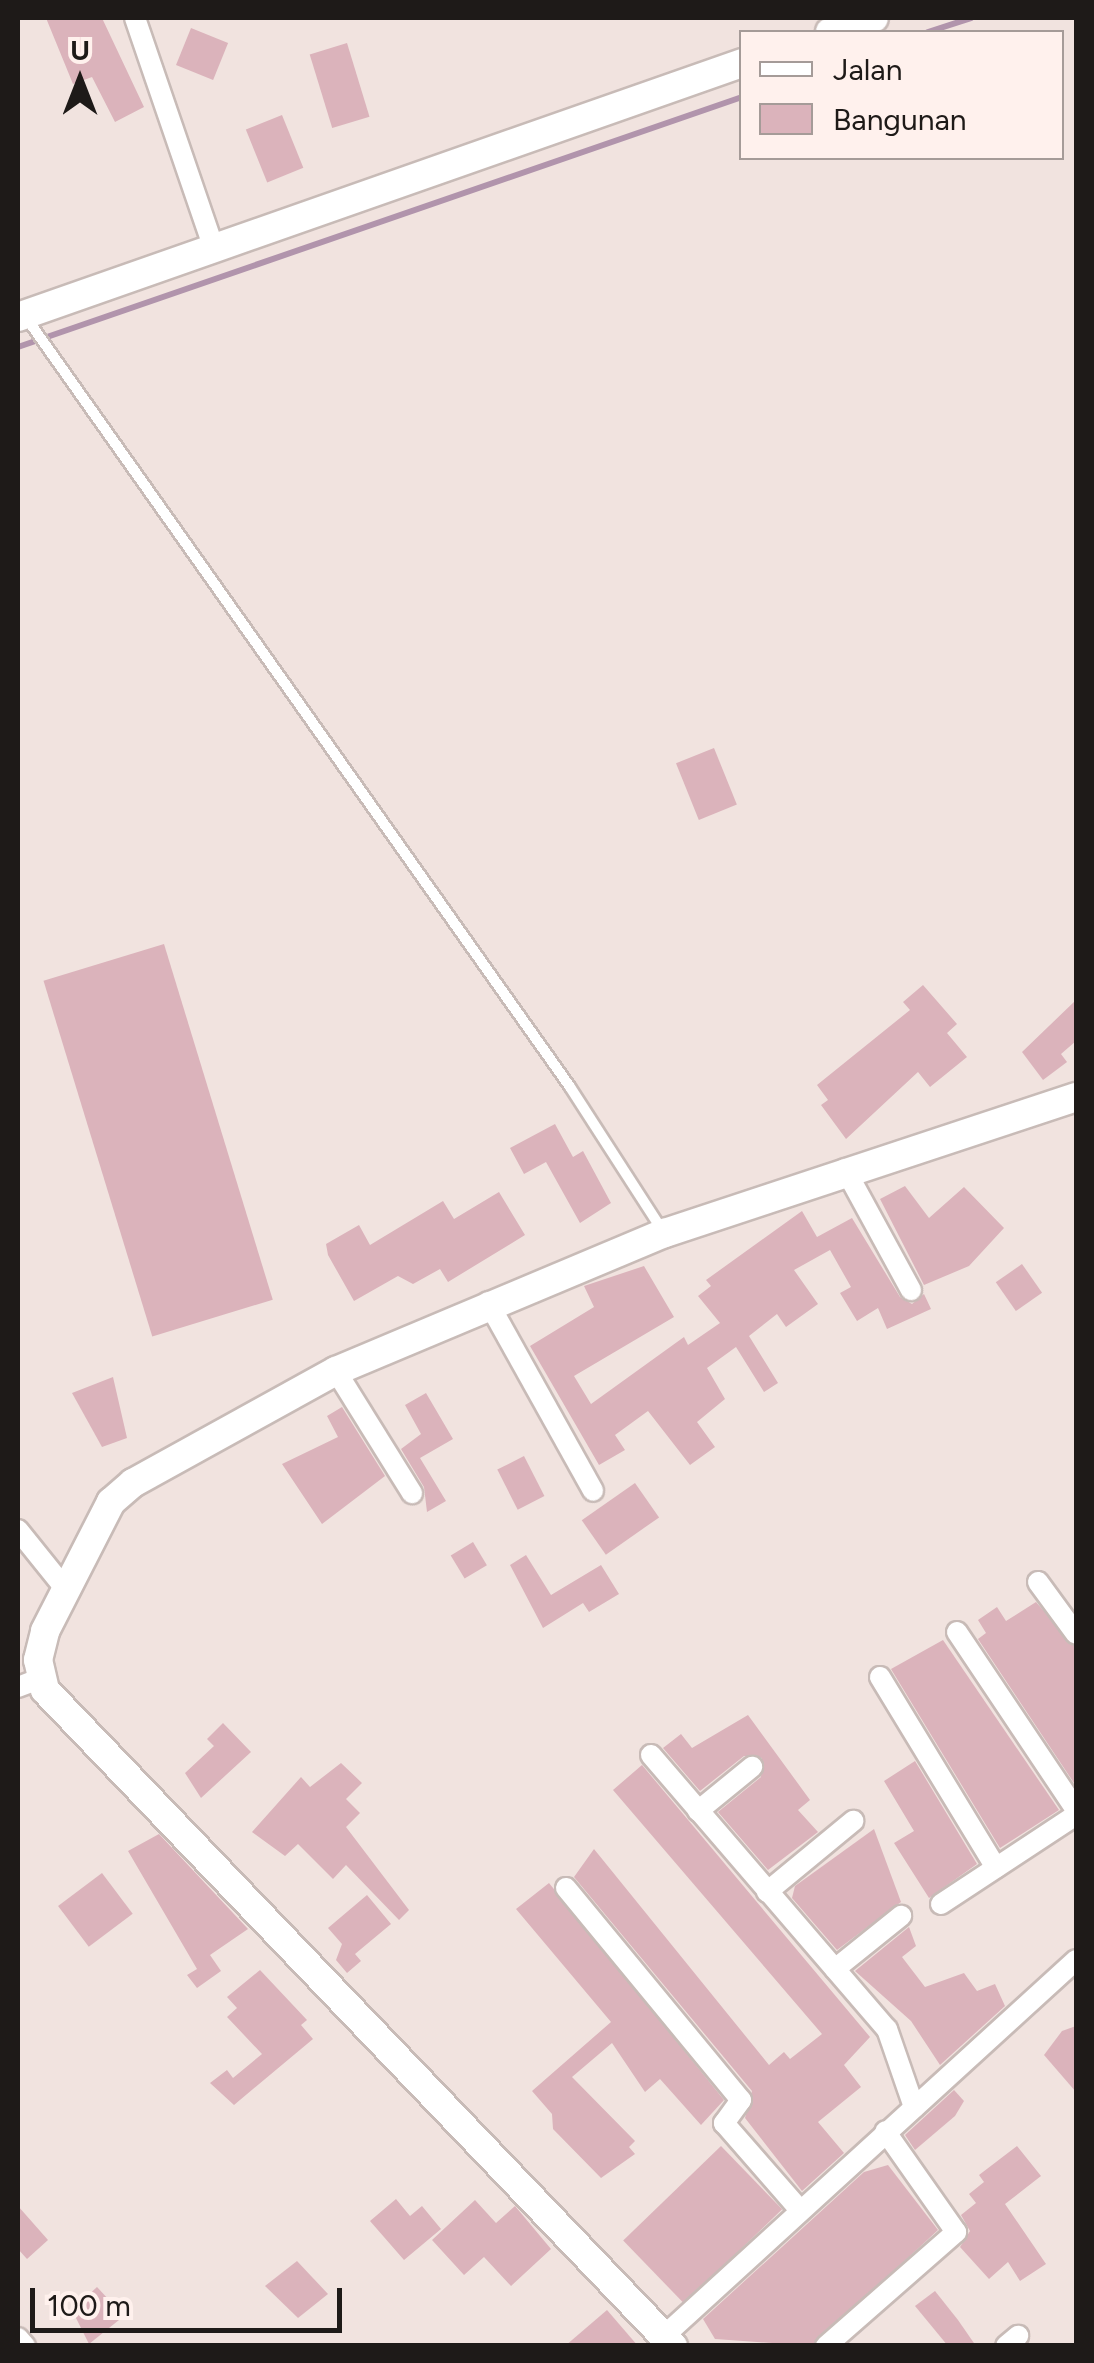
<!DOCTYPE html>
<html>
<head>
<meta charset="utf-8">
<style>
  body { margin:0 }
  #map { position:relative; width:1094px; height:2363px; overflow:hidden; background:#f1e3df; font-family:Figtree,sans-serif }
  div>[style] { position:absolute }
  .stream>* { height:6px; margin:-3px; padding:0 3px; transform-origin:3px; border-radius:3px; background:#b194ac }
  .building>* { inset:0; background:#dbb3bb; transform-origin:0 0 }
  .roads { filter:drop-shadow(2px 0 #c8bbb7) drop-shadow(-2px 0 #c8bbb7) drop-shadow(0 2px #c8bbb7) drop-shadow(0 -2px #c8bbb7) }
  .lane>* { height:10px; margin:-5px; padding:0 5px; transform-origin:5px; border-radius:5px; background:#fff }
  .street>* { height:20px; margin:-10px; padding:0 10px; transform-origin:10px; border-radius:10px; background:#fff }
  .secondary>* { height:28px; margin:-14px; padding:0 14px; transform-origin:14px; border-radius:14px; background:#fff }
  span { translate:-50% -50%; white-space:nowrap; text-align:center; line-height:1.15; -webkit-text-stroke:10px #fff1ed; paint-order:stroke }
  .frame { position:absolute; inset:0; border:20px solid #1e1a18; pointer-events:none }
  .legend { position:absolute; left:739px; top:30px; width:325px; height:130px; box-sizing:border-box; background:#fff1ed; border:2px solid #a59b98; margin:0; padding:12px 18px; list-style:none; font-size:30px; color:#1e1a18 }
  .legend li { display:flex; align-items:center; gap:20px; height:50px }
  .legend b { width:50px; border:2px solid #a59b98 }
  .north { position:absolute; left:30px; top:30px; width:100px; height:100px; -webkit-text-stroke:8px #fff1ed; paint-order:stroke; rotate:0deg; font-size:28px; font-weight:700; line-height:40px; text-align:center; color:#1e1a18 }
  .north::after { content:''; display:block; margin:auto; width:35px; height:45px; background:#1e1a18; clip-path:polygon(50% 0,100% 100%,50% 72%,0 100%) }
  .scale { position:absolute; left:30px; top:2288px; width:312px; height:45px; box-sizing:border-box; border:5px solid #1e1a18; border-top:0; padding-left:12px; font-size:30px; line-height:35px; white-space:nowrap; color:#1e1a18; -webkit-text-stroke:8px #fff1ed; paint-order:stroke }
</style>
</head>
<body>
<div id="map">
  <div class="stream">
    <i style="left:928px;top:32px;width:45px;rotate:-18deg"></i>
    <i style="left:18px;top:347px;width:766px;rotate:-19.05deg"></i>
  </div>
  <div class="building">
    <i style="clip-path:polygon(46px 18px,102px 18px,144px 107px,115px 122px,92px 77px,73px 84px)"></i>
    <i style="left:191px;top:28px;width:40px;height:40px;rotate:22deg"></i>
    <i style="left:347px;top:43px;width:77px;height:39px;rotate:73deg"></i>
    <i style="left:282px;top:115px;width:57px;height:39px;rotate:68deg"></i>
    <i style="left:714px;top:748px;width:61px;height:41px;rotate:68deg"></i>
    <i style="left:164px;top:944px;width:372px;height:126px;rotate:73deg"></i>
    <i style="clip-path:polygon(923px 985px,957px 1024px,947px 1033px,967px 1057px,930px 1087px,918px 1072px,846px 1139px,821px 1105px,828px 1100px,817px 1085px,910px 1010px,903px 1002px)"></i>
    <i style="clip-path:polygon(1076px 1000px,1076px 1041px,1061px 1054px,1067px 1062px,1043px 1080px,1022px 1052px)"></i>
    <i style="clip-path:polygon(555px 1124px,573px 1157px,583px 1151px,611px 1203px,580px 1223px,546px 1162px,524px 1174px,510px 1148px)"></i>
    <i style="clip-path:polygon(905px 1186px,929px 1218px,964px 1187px,1004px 1228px,969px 1266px,924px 1285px,880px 1199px)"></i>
    <i style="clip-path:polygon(499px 1192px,525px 1235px,448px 1282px,440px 1269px,413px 1284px,398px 1276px,354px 1301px,328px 1255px,326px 1244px,359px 1225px,370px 1245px,443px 1201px,454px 1219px)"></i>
    <i style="clip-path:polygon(802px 1211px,817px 1237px,852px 1218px,900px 1297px,912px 1304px,924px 1294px,931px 1309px,887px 1329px,878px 1308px,857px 1321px,840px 1293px,851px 1287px,830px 1250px,794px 1270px,818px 1304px,786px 1327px,777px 1314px,749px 1336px,778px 1383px,764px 1392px,736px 1347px,707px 1368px,725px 1399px,697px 1422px,715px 1447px,690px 1465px,648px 1411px,615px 1435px,625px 1450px,599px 1465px,530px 1346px,594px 1307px,584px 1286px,644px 1266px,674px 1317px,574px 1376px,591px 1404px,684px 1337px,688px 1345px,720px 1323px,698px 1296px,711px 1286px,706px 1280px)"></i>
    <i style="left:1022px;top:1264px;width:35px;height:32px;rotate:55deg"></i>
    <i style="clip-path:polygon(113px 1377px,127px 1438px,102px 1447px,72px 1393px)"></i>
    <i style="clip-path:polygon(426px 1393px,453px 1439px,420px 1458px,446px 1501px,427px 1512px,424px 1487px,401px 1449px,421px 1434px,405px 1405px)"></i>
    <i style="clip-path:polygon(342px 1407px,385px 1476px,322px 1524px,282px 1464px,338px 1437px,327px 1416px)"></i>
    <i style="left:524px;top:1456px;width:45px;height:30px;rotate:63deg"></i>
    <i style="left:635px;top:1483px;width:42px;height:65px;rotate:55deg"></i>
    <i style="left:473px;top:1542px;width:27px;height:26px;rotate:59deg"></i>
    <i style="clip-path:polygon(526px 1555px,551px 1595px,601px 1565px,619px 1594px,589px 1612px,583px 1603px,543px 1628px,510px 1565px)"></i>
    <i style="clip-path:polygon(1036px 1602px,1076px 1648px,1076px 1786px,978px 1639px,986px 1633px,978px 1620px,997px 1607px,1006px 1621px)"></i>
    <i style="clip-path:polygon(943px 1640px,1059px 1810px,1000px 1848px,891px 1669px)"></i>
    <i style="clip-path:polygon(748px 1715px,810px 1800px,798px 1810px,818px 1832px,768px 1870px,718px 1812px,761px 1777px,762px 1758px,744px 1756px,700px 1791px,663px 1748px,681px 1734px,692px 1748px)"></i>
    <i style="clip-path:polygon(223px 1723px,251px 1752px,201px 1798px,185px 1773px,214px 1746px,207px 1739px)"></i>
    <i style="clip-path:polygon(915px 1761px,977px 1864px,929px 1898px,894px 1843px,914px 1831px,884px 1781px)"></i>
    <i style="clip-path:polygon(341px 1763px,362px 1783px,346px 1799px,360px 1813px,346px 1827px,409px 1910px,399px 1920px,346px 1865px,333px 1879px,298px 1844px,285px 1856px,252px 1832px,301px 1777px,310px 1787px)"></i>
    <i style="clip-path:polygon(642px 1765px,870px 2037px,844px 2065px,861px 2087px,818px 2122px,844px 2153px,802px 2191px,745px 2118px,752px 2091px,574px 1877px,594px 1849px,769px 2065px,784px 2052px,790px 2059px,822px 2034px,613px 1790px)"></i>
    <i style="clip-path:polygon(874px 1829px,901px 1902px,837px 1950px,792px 1898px,795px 1886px)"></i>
    <i style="clip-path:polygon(159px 1834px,248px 1929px,210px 1955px,221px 1971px,197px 1988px,187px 1975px,197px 1969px,128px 1851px)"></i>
    <i style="left:102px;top:1873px;width:51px;height:55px;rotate:53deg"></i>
    <i style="clip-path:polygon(549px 1883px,724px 2100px,701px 2125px,660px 2079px,645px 2092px,612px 2043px,572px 2077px,635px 2141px,629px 2147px,635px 2154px,601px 2178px,553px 2129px,552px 2114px,532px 2091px,611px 2022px,516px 1909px)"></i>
    <i style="clip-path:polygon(367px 1895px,391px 1924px,355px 1954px,361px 1961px,347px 1973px,336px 1960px,342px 1944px,328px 1928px)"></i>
    <i style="clip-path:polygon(909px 1927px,916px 1946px,902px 1957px,925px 1987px,964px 1973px,977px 1991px,995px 1984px,1005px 2006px,940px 2065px,911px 2021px,855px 1971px)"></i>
    <i style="clip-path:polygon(260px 1970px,307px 2020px,301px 2025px,313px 2039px,234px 2105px,210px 2083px,227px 2070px,233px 2078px,262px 2054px,227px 2017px,237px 2008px,227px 1997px)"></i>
    <i style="clip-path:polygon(1076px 2026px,1076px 2092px,1044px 2055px,1062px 2031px)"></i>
    <i style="clip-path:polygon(954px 2090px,964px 2101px,955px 2116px,915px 2150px,905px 2135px)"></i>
    <i style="left:721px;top:2146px;width:88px;height:136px;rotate:46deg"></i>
    <i style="clip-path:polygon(1017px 2146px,1041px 2176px,1005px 2204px,1046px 2264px,1020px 2281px,1008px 2262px,989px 2279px,960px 2247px,970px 2231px,961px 2215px,976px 2203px,969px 2194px,984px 2182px,979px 2175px)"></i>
    <i style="clip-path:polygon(888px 2165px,938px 2230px,813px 2346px,715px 2339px,703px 2319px,864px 2172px)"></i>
    <i style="clip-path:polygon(396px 2199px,410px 2216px,422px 2206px,441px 2229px,404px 2260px,370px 2221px)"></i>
    <i style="clip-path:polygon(475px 2200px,496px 2223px,515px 2206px,551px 2249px,511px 2286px,484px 2257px,464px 2275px,432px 2240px)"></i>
    <i style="clip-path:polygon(18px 2206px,48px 2240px,27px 2259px,18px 2249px)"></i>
    <i style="clip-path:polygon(297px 2261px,328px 2294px,298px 2318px,265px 2286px)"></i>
    <i style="clip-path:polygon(97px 2287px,124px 2316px,89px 2344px,72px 2310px)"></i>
    <i style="clip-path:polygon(935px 2291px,958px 2320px,976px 2346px,948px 2346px,915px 2306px)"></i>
    <i style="clip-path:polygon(607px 2310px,638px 2346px,565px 2346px)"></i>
  </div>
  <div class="roads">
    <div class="lane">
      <i style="left:25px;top:316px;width:944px;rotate:54.74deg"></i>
      <i style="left:570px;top:1087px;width:174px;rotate:57.2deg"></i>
    </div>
    <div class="street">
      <i style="left:135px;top:18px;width:241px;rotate:71.1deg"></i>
      <i style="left:845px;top:1169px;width:138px;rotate:61.4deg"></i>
      <i style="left:488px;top:1302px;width:216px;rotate:60.9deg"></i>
      <i style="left:336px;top:1371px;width:144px;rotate:58.1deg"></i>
      <i style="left:18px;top:1530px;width:78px;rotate:51.2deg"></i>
      <i style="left:1038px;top:1582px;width:64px;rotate:53.8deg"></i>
      <i style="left:957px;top:1632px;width:214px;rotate:56.2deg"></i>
      <i style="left:880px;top:1677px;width:223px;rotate:58.7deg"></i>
      <i style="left:18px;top:1687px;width:22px;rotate:-21deg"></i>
      <i style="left:651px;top:1755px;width:362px;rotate:49.3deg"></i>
      <i style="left:887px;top:2029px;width:83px;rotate:70.9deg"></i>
      <i style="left:698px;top:1811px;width:70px;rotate:-39.2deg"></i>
      <i style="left:566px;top:1888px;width:275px;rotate:50.5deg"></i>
      <i style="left:741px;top:2100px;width:29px;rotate:126deg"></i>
      <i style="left:724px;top:2123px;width:116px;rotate:48.9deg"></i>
      <i style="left:767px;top:1892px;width:112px;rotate:-39.5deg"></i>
      <i style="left:941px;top:1904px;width:162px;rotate:-33.4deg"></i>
      <i style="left:835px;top:1969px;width:85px;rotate:-38.8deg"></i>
      <i style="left:664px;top:2336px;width:558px;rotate:-42.38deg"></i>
      <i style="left:18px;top:2338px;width:11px;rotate:49deg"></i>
      <i style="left:826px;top:2346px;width:173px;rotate:-41.2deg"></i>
      <i style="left:956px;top:2232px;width:123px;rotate:-125.1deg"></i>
      <i style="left:1006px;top:2346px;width:16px;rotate:-40deg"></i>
    </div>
    <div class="secondary">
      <i style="left:830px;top:32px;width:46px;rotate:-17.7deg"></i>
      <i style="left:18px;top:317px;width:767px;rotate:-19.33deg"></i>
      <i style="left:673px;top:2346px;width:908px;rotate:-133.75deg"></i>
      <i style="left:45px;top:1690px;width:31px;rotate:-103deg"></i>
      <i style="left:38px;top:1660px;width:30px;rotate:-76deg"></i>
      <i style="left:45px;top:1631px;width:145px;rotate:-62.9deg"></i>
      <i style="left:111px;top:1502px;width:29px;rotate:-41deg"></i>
      <i style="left:133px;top:1483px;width:232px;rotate:-28.9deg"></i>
      <i style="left:336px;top:1371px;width:357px;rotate:-22.8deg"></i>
      <i style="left:665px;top:1233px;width:433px;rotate:-18.3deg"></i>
    </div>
  </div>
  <div class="frame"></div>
  <ul class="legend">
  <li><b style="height:12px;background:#fff"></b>Jalan</li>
  <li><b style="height:28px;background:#dbb3bb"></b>Bangunan</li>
  </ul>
  <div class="north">U</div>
  <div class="scale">100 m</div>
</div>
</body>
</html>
